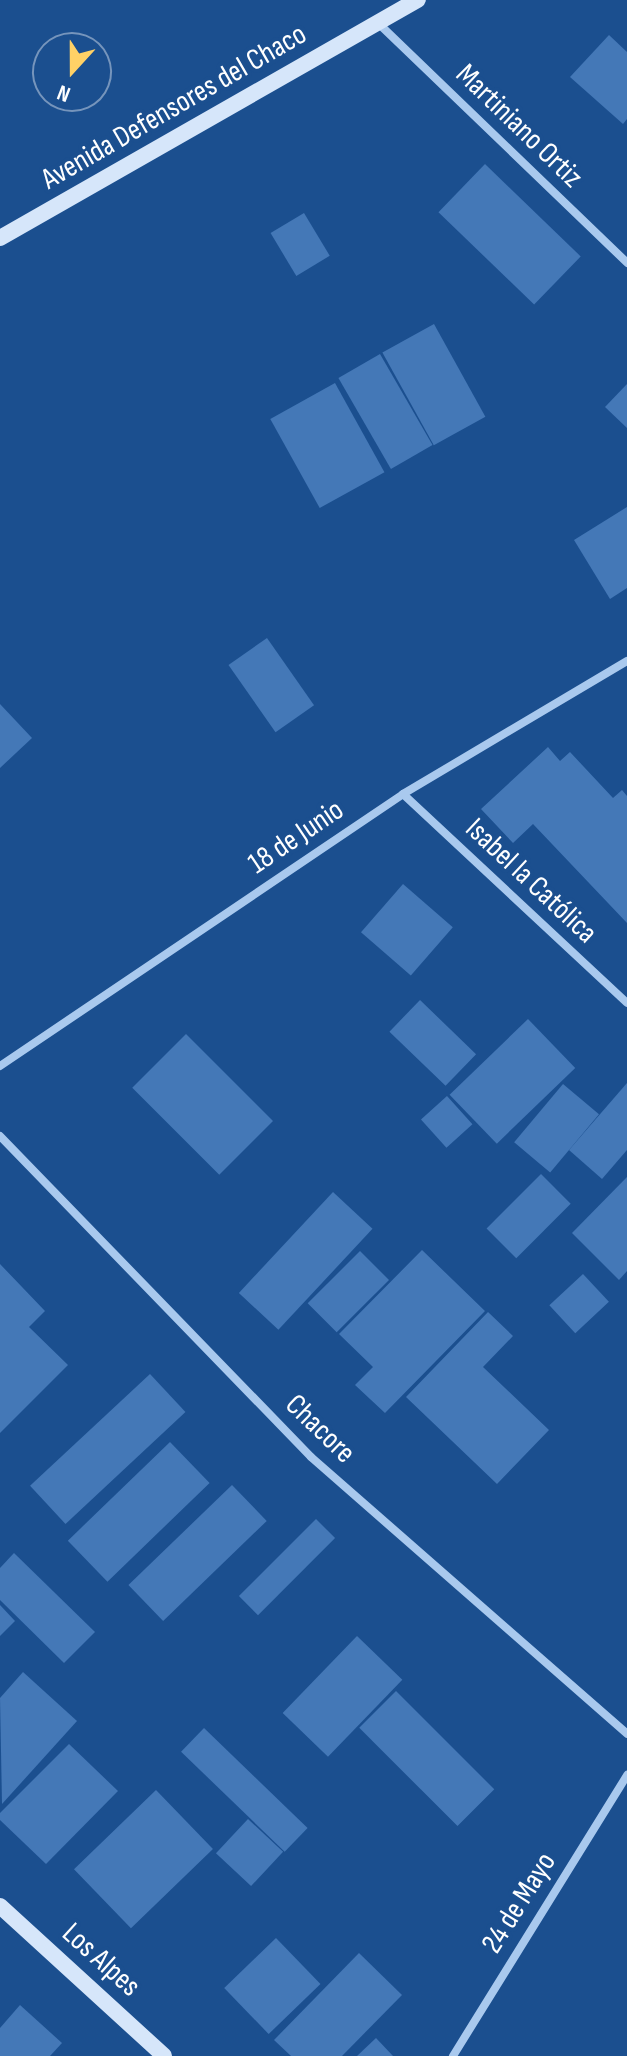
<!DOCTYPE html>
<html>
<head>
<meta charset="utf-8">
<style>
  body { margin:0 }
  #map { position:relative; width:627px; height:2056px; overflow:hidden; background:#1b4f8f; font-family:"Sofia Sans Condensed",sans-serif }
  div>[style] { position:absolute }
  .building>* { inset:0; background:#4478b7; transform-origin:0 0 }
  .street>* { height:8px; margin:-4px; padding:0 4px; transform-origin:4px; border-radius:4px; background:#a9c9ee }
  .secondary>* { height:16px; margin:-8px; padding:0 8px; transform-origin:8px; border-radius:8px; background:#d6e6fa }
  span { translate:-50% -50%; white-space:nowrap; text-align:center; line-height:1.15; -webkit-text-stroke:8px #1b4f8f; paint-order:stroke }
  .street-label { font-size:30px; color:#fff }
  .north { position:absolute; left:32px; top:32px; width:80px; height:80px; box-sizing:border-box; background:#1b4f8f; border:2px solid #7695bc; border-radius:50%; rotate:201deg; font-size:22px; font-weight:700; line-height:32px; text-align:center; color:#fff }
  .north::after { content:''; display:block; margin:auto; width:28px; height:36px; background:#ffd166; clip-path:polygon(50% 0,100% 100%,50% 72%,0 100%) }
</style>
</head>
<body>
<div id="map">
  <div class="building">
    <i style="clip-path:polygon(609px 35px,627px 52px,627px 119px,623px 124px,570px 77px)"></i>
    <i style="left:485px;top:164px;width:133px;height:67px;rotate:44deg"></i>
    <i style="left:304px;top:213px;width:50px;height:39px;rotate:59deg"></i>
    <i style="left:434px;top:324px;width:106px;height:59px;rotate:61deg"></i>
    <i style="left:380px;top:354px;width:105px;height:48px;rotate:60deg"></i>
    <i style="left:335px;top:383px;width:102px;height:74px;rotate:61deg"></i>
    <i style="clip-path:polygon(627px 384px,627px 428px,605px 407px)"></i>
    <i style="clip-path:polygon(627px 507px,627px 588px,610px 599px,574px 540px)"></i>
    <i style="left:267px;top:638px;width:82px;height:47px;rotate:55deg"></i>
    <i style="clip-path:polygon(0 704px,32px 738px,0 768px)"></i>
    <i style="clip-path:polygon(548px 747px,560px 761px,570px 752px,613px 798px,622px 790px,627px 796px,627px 923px,533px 824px,513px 843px,481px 809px)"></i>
    <i style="left:403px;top:884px;width:66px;height:64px;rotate:41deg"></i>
    <i style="left:420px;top:1000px;width:78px;height:44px;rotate:44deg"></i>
    <i style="left:528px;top:1019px;width:68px;height:109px;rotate:46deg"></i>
    <i style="left:186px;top:1034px;width:123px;height:76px;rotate:45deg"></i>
    <i style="clip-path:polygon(627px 1083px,627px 1150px,602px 1179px,569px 1150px)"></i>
    <i style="left:563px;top:1084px;width:47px;height:76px;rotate:40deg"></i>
    <i style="left:447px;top:1096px;width:38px;height:35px;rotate:48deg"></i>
    <i style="left:541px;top:1174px;width:42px;height:77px;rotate:45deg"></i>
    <i style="clip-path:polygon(627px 1177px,627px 1271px,619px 1280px,572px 1233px)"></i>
    <i style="left:333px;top:1192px;width:54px;height:138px;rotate:43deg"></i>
    <i style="clip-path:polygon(422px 1250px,485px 1311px,385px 1413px,355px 1385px,373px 1367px,339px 1334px)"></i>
    <i style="left:360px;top:1251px;width:41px;height:74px;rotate:45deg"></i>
    <i style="clip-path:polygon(0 1264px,45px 1311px,29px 1327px,68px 1365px,0 1433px)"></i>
    <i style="left:583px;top:1274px;width:38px;height:46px;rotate:47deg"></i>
    <i style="clip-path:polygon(488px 1312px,513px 1336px,483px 1367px,549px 1430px,497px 1484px,406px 1397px)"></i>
    <i style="left:150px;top:1374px;width:52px;height:164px;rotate:47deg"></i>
    <i style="left:170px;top:1442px;width:57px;height:142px;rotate:46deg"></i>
    <i style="left:232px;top:1485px;width:50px;height:144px;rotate:46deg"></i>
    <i style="left:316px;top:1519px;width:27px;height:109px;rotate:45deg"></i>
    <i style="clip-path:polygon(14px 1553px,95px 1632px,64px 1663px,0 1600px,0 1568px)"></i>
    <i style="clip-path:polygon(0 1605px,15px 1621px,0 1636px)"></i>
    <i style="left:357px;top:1636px;width:63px;height:107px;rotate:44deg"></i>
    <i style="clip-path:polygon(23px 1672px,77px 1721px,2px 1804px,0 1698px)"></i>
    <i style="left:396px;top:1691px;width:139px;height:52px;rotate:45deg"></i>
    <i style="left:204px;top:1728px;width:144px;height:33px;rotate:44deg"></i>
    <i style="clip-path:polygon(69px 1744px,118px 1791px,46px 1864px,0 1820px,0 1813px)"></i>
    <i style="left:156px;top:1790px;width:82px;height:114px;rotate:46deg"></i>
    <i style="left:248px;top:1819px;width:48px;height:47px;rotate:43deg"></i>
    <i style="left:276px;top:1938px;width:64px;height:72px;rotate:46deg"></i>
    <i style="clip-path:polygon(359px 1953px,402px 1995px,342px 2056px,291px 2056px,274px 2040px)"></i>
    <i style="clip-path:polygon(20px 2005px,62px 2043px,50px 2056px,0 2056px,0 2028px)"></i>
    <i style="clip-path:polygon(376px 2038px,393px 2056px,357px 2056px)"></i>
  </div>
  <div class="street">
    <i style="left:378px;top:23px;width:346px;rotate:43.9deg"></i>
    <i style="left:403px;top:794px;width:306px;rotate:43deg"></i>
    <i style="left:0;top:1066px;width:486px;rotate:-34deg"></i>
    <i style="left:403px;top:794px;width:261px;rotate:-30.7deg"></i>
    <i style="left:0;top:1136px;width:447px;rotate:45.9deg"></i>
    <i style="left:311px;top:1457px;width:420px;rotate:41.2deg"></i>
    <i style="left:453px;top:2056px;width:331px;rotate:-58.2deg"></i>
  </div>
  <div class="secondary">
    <i style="left:0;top:238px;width:481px;rotate:-29.7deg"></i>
    <i style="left:0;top:1906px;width:222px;rotate:42.4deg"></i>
  </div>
  <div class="street-label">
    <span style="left:174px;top:107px;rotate:-30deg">Avenida Defensores del Chaco</span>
    <span style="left:519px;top:126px;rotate:44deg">Martiniano Ortiz</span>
    <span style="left:296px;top:837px;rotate:-34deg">18 de Junio</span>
    <span style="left:531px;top:881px;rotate:43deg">Isabel la Católica</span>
    <span style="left:320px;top:1429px;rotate:44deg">Chacore</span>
    <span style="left:519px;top:1903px;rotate:-58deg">24 de Mayo</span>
    <span style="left:101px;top:1960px;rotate:42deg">Los Alpes</span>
  </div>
  <div class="north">N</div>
</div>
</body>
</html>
